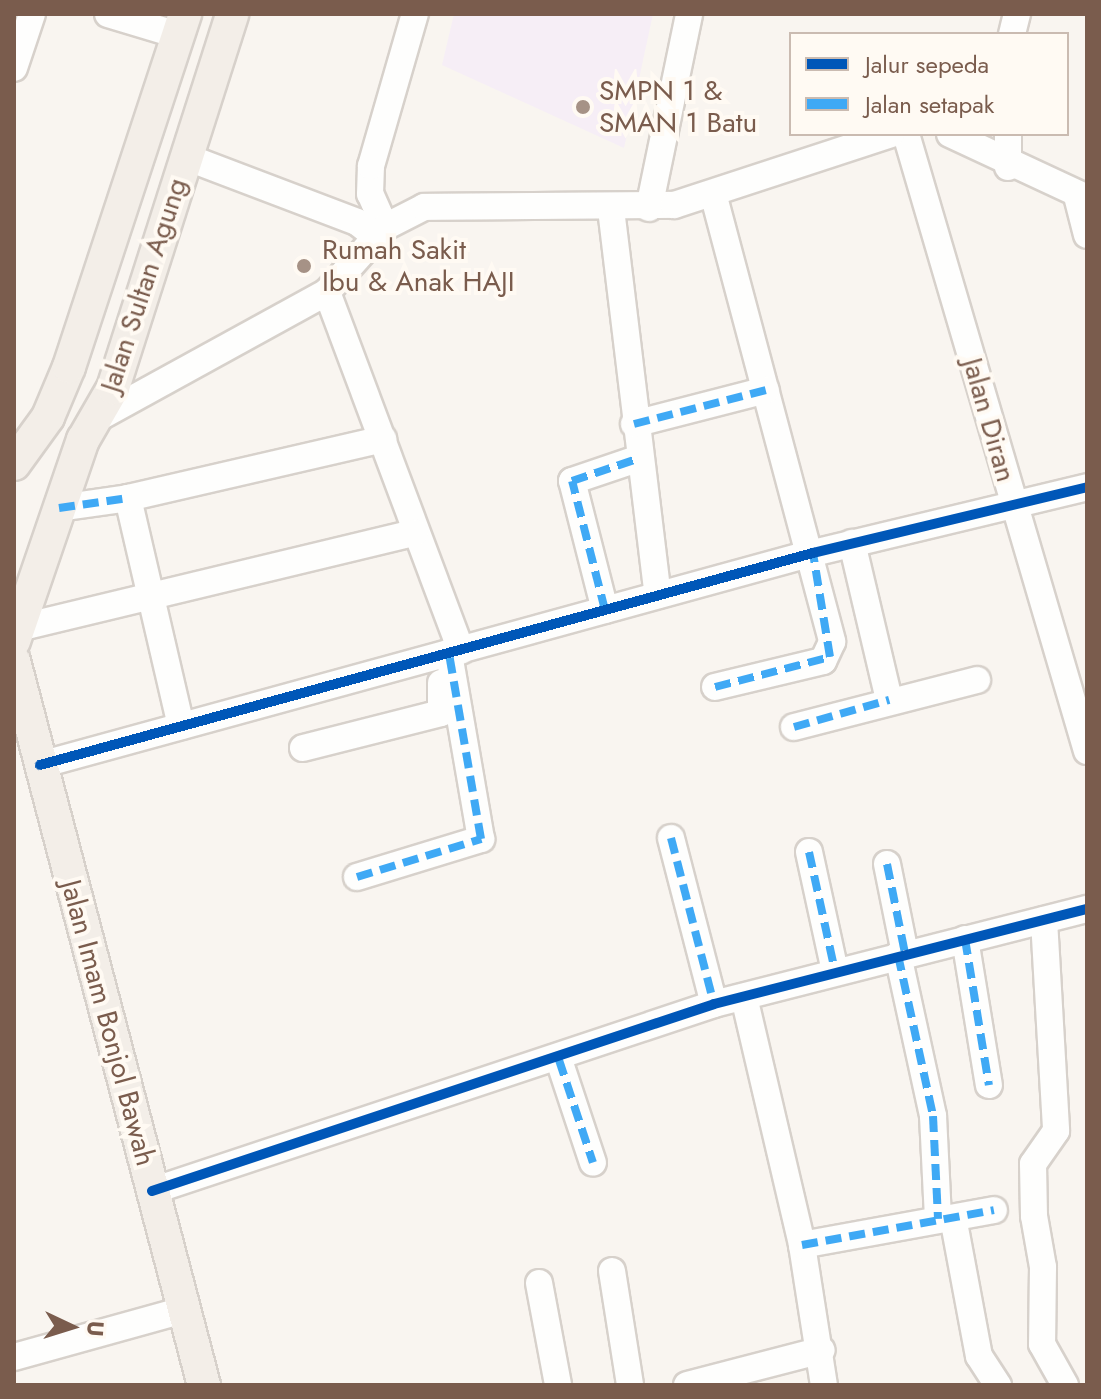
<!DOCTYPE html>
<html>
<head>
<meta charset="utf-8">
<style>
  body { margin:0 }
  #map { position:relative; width:1101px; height:1399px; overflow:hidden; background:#f9f5f0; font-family:Jost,sans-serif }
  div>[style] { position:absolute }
  .education>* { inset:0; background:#f6eef6 }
  .roads { filter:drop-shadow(2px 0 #d7d1cb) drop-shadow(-2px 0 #d7d1cb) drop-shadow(0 2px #d7d1cb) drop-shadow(0 -2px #d7d1cb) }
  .minor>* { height:26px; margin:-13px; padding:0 13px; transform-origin:13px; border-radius:13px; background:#fefefd }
  .major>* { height:32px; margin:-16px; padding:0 16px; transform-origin:16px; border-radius:16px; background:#f3eee8 }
  .quiet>* { height:8px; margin-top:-4px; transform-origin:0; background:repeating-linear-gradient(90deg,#3fa9f5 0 16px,transparent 0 24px) }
  .cycleway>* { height:10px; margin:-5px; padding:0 5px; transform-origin:5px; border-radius:5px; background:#0057b8 }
  .dots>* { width:22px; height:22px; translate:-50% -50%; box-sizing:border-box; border:4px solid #fffaf3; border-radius:50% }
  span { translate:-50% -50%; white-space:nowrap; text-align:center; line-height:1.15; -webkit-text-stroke:8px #fffaf3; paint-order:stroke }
  .poi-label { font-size:28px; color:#7a5c4d }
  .left { translate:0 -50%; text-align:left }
  .street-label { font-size:28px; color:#7a5c4d }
  .frame { position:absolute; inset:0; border:16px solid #7a5c4d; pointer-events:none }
  .legend { position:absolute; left:789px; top:32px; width:280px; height:104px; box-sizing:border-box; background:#fffaf3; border:2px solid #cabbb1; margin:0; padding:10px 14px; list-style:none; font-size:24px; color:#7a5c4d }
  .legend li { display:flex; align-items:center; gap:16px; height:40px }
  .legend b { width:40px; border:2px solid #cabbb1 }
  .north { position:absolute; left:32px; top:1287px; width:80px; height:80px; -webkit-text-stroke:6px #fffaf3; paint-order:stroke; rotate:94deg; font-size:22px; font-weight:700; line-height:32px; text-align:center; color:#7a5c4d }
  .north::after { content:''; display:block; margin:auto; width:28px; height:36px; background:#7a5c4d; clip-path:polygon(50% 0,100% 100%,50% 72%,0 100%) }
</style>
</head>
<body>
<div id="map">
  <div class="education">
    <i style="clip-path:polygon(454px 14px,653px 14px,624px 148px,442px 65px)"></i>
  </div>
  <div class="roads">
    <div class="minor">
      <i style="left:108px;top:14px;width:73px;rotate:16.7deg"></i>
      <i style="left:1012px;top:34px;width:21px;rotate:-76deg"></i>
      <i style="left:14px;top:68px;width:57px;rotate:-71.6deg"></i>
      <i style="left:906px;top:134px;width:643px;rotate:73.65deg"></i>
      <i style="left:950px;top:134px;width:151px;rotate:25deg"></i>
      <i style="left:186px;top:157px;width:183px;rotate:20.8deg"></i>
      <i style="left:357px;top:222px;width:23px;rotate:38deg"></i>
      <i style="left:1008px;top:167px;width:33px;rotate:-90deg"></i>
      <i style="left:1077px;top:196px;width:40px;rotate:75.6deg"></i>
      <i style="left:714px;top:197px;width:460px;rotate:75.1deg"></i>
      <i style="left:832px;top:642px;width:21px;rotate:115deg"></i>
      <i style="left:823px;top:661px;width:111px;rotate:166.5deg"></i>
      <i style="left:649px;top:208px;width:198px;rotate:-78.3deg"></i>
      <i style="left:611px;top:209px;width:389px;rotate:83.1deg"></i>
      <i style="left:385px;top:227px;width:36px;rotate:-114deg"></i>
      <i style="left:370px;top:194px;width:28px;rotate:-88deg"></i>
      <i style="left:371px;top:166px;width:158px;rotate:-73.9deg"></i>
      <i style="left:327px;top:292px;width:383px;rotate:69.5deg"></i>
      <i style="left:96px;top:419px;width:264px;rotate:-28.8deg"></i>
      <i style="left:327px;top:292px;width:87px;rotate:-48.3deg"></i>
      <i style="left:385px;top:227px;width:44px;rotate:-27.1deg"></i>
      <i style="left:424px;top:207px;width:250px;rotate:-0.5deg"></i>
      <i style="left:674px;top:205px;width:228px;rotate:-18.1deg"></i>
      <i style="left:634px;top:424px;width:136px;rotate:-14.4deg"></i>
      <i style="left:59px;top:508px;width:70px;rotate:-8.2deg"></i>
      <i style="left:852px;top:543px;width:161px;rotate:76.7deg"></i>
      <i style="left:605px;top:610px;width:133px;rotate:-104.3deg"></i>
      <i style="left:572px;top:481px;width:69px;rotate:-18.7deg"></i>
      <i style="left:18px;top:628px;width:408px;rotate:-13.5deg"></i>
      <i style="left:181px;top:726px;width:234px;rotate:-103.1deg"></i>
      <i style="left:128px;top:498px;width:262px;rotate:-13deg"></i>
      <i style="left:794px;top:727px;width:189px;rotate:-14.4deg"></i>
      <i style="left:303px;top:748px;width:142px;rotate:-14.2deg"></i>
      <i style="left:441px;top:713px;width:30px;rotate:-90deg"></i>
      <i style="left:40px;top:765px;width:802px;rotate:-15.34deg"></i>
      <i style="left:813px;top:553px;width:282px;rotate:-13.5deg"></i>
      <i style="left:671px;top:838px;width:171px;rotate:75.5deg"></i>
      <i style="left:809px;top:852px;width:122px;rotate:77.7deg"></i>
      <i style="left:887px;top:864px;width:91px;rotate:78.6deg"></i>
      <i style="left:357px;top:877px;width:130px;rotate:-17deg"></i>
      <i style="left:481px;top:839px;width:189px;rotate:-99.8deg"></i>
      <i style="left:1044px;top:920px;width:211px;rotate:86.7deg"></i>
      <i style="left:1056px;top:1131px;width:40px;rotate:124.9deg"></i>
      <i style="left:1033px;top:1164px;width:52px;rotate:88.9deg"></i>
      <i style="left:1034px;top:1216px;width:52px;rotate:80deg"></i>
      <i style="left:1043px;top:1267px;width:77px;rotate:90.7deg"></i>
      <i style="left:1042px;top:1344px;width:47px;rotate:60.7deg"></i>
      <i style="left:965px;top:939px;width:148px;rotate:80.7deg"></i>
      <i style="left:898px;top:955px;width:165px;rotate:77.7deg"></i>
      <i style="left:933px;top:1116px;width:103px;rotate:87.2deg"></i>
      <i style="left:744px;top:997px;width:255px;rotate:76.8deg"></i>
      <i style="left:802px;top:1245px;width:142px;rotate:81.1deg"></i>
      <i style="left:559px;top:1060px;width:108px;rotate:71.7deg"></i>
      <i style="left:152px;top:1191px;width:592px;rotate:-18.4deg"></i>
      <i style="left:714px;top:1004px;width:385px;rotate:-14.3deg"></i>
      <i style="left:955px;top:1228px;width:130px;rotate:79.4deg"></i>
      <i style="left:979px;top:1356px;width:35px;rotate:57deg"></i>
      <i style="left:802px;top:1245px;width:195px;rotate:-10.3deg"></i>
      <i style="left:612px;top:1271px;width:115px;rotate:81deg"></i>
      <i style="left:539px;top:1283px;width:104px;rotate:79.4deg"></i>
      <i style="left:14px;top:1357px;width:176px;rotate:-15.5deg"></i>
      <i style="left:687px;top:1385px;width:139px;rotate:-14.5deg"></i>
    </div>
    <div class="major">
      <i style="left:14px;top:464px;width:58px;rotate:-54.1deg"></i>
      <i style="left:48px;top:417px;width:54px;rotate:-67.2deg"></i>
      <i style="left:69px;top:367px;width:372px;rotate:-71.8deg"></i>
      <i style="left:14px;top:641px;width:213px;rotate:-71.1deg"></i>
      <i style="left:83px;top:440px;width:60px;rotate:-60deg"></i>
      <i style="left:113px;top:388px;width:392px;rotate:-72.3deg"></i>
      <i style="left:14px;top:661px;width:749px;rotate:75.3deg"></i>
    </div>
  </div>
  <div class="quiet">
    <i style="left:634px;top:424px;width:136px;rotate:-14.4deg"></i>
    <i style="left:59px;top:508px;width:70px;rotate:-8.2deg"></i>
    <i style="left:605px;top:610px;width:133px;rotate:-104.3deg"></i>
    <i style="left:572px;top:481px;width:69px;rotate:-18.7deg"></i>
    <i style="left:715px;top:687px;width:119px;rotate:-14.6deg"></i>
    <i style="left:830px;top:657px;width:105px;rotate:-99.3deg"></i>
    <i style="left:794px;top:727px;width:99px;rotate:-15.9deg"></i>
    <i style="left:671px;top:838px;width:171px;rotate:75.5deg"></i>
    <i style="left:809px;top:852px;width:122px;rotate:77.7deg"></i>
    <i style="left:887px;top:864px;width:91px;rotate:78.6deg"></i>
    <i style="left:357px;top:877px;width:130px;rotate:-17deg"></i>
    <i style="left:481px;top:839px;width:189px;rotate:-99.8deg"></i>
    <i style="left:965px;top:939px;width:148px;rotate:80.7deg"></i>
    <i style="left:898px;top:955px;width:165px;rotate:77.7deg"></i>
    <i style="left:933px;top:1116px;width:103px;rotate:87.2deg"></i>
    <i style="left:559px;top:1060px;width:108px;rotate:71.7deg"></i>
    <i style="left:802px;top:1245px;width:195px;rotate:-10.3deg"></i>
  </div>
  <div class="cycleway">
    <i style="left:40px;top:765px;width:802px;rotate:-15.34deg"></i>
    <i style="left:813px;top:553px;width:282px;rotate:-13.5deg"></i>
    <i style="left:152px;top:1191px;width:592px;rotate:-18.4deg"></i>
    <i style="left:714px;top:1004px;width:385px;rotate:-14.3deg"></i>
  </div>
  <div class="dots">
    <i style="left:583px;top:107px;background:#a69286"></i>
    <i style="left:304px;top:266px;background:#a69286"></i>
  </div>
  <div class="poi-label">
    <span class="left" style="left:599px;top:107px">SMPN 1 &amp;<br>SMAN 1 Batu</span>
    <span class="left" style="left:322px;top:266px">Rumah Sakit<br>Ibu &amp; Anak HAJI</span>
  </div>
  <div class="street-label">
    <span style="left:144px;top:285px;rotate:-72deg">Jalan Sultan Agung</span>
    <span style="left:989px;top:420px;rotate:74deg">Jalan Diran</span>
    <span style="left:108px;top:1023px;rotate:75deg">Jalan Imam Bonjol Bawah</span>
  </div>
  <div class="frame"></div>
  <ul class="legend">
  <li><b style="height:10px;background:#0057b8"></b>Jalur sepeda</li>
  <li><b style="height:10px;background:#3fa9f5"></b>Jalan setapak</li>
  </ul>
  <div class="north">U</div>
</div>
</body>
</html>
